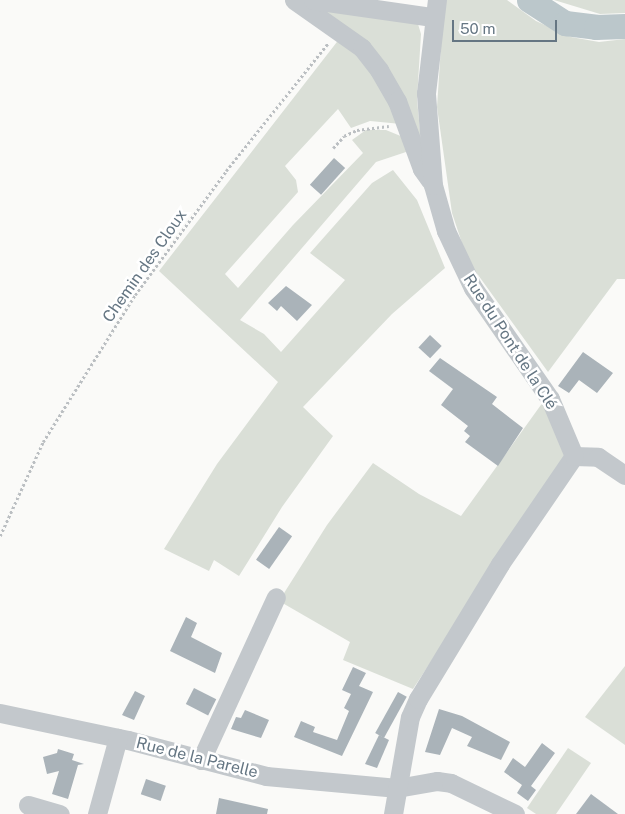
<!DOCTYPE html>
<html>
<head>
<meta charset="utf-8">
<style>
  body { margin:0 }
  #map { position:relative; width:625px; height:814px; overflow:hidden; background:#fafaf8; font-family:"Public Sans",sans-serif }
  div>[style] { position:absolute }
  .green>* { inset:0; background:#dadfd7 }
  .river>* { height:25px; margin:-12.5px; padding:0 12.5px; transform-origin:12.5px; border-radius:12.5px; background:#bbc7cb }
  .building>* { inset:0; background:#aab3b9; transform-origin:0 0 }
  .path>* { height:2.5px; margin-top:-1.25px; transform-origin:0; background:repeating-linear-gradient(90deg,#bbbfc2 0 2.5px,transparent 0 5px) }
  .minor>* { height:19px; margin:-9.5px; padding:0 9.5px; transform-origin:9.5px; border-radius:9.5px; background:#c3c8cc }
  span { translate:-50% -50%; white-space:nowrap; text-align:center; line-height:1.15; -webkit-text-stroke:5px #fff; paint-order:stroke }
  .street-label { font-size:16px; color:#657683 }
  .scale { position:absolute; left:452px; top:20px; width:105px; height:22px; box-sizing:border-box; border:2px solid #657683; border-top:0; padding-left:6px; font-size:15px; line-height:18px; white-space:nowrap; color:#657683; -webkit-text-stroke:4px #fff; paint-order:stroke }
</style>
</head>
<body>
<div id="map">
  <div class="green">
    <i style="clip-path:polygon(444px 0,507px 0,536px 21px,571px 37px,599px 42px,625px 39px,625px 279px,617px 279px,548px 372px,468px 261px,452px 213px,437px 107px)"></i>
    <i style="clip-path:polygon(554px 0,625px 0,625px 13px,600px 14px)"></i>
    <i style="clip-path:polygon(312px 6px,411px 19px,418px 24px,421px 34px,417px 99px,421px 142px,395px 85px)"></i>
    <i style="clip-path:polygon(340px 38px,360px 54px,401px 124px,370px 121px,351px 128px,338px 109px,285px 166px,296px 180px,298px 192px,225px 274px,238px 288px,293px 225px,363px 153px,352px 140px,366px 130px,386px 130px,403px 137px,409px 151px,376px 162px,240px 320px,264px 334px,281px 352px,345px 280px,310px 253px,372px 183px,393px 170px,417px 200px,445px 268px,392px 314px,303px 407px,333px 436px,282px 507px,239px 576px,214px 560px,209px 571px,164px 549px,217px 464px,278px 382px,159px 271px)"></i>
    <i style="clip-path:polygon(543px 402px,566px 455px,413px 689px,343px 660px,350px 642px,279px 601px,327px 525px,373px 463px,419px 494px,461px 516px)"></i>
    <i style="clip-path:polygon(625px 666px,625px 745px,585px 717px)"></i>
    <i style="clip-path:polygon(568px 748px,591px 763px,556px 814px,536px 814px,527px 808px)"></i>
  </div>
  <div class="river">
    <i style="left:529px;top:0;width:43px;rotate:32.6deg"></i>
    <i style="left:565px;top:23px;width:31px;rotate:7deg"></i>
    <i style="left:596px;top:27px;width:29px;rotate:-2deg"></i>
  </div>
  <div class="building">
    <i style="left:334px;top:158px;width:15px;height:36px;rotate:42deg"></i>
    <i style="clip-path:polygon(286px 286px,312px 305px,297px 321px,281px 306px,277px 311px,268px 303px)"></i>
    <i style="left:430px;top:335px;width:16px;height:17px;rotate:43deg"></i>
    <i style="clip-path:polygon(583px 352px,613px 373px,597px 393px,579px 380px,569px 393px,558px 386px)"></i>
    <i style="clip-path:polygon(440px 358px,497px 397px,492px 404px,523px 428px,498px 466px,465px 442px,470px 436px,464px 431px,468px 426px,441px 405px,453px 389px,429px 371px)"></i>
    <i style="left:279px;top:527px;width:16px;height:40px;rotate:35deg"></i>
    <i style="clip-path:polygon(186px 617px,197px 623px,191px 637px,222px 653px,215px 673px,170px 651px)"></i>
    <i style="clip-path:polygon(353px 667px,366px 673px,359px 686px,373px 692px,342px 756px,294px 737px,301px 721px,315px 727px,313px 732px,337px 740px,349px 711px,344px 708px,351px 694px,342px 690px)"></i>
    <i style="left:194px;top:688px;width:25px;height:18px;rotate:27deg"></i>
    <i style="clip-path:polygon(135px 691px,145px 696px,134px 720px,122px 715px)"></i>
    <i style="left:398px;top:692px;width:10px;height:47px;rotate:29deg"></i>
    <i style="clip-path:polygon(439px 709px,462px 716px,510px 742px,501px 760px,467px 746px,472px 737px,452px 728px,440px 755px,425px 752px)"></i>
    <i style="clip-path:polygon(245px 710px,269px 720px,261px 738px,231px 729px,236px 717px,241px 718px)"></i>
    <i style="clip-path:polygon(379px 735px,389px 740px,377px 768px,365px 764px)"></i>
    <i style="clip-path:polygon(542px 743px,555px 753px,531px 786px,536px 790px,528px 801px,517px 793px,522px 785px,504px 772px,513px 758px,525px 767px)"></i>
    <i style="clip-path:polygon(58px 749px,74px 754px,72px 760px,84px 764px,78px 765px,68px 799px,52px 794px,59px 771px,47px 774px,43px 757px,57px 753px)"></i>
    <i style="left:146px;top:779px;width:21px;height:16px;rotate:19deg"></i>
    <i style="clip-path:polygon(591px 794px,618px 814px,576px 814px)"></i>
    <i style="clip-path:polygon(219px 798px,268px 809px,267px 814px,216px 814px)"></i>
  </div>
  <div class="path">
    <i style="left:333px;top:148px;width:16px;rotate:-47deg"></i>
    <i style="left:344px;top:136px;width:14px;rotate:-25deg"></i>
    <i style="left:357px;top:130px;width:32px;rotate:-7deg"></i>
    <i style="left:0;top:536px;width:103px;rotate:-65.4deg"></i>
    <i style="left:43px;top:442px;width:173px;rotate:-58deg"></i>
    <i style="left:135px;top:295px;width:154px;rotate:-53.7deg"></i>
    <i style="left:226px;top:171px;width:164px;rotate:-51.4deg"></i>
  </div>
  <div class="minor">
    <i style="left:294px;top:0;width:83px;rotate:35.2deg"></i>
    <i style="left:362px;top:48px;width:28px;rotate:52deg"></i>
    <i style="left:379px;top:70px;width:36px;rotate:60deg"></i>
    <i style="left:397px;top:101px;width:72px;rotate:69.8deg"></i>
    <i style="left:422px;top:169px;width:14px;rotate:54deg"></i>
    <i style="left:313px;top:0;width:121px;rotate:8.1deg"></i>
    <i style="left:574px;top:456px;width:24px;rotate:2deg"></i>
    <i style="left:598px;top:457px;width:32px;rotate:34deg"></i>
    <i style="left:0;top:713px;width:131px;rotate:11.9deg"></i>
    <i style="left:128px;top:740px;width:143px;rotate:14.6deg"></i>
    <i style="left:266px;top:776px;width:132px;rotate:5.2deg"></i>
    <i style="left:397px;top:788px;width:41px;rotate:-9.9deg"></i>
    <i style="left:437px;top:781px;width:14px;rotate:8deg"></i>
    <i style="left:451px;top:783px;width:71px;rotate:25.8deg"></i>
    <i style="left:201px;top:760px;width:179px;rotate:-65.3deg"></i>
    <i style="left:28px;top:805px;width:33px;rotate:16deg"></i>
    <i style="left:97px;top:814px;width:79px;rotate:-74.6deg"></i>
    <i style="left:393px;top:814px;width:98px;rotate:-80.1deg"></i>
    <i style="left:410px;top:717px;width:20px;rotate:-66deg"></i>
    <i style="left:418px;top:699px;width:158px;rotate:-58.7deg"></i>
    <i style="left:500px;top:564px;width:131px;rotate:-55.6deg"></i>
    <i style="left:574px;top:456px;width:62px;rotate:-112.8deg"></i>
    <i style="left:550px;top:399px;width:135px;rotate:-124.7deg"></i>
    <i style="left:473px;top:288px;width:63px;rotate:-115.3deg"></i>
    <i style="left:446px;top:231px;width:48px;rotate:-105.8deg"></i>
    <i style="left:433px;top:185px;width:92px;rotate:-94.4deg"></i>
    <i style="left:426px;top:93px;width:94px;rotate:-83.3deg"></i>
  </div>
  <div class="street-label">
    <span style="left:145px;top:266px;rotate:-55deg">Chemin des Cloux</span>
    <span style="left:510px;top:342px;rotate:57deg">Rue du Pont de la Clé</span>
    <span style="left:197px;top:758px;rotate:14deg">Rue de la Parelle</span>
  </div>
  <div class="scale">50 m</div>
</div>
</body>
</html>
